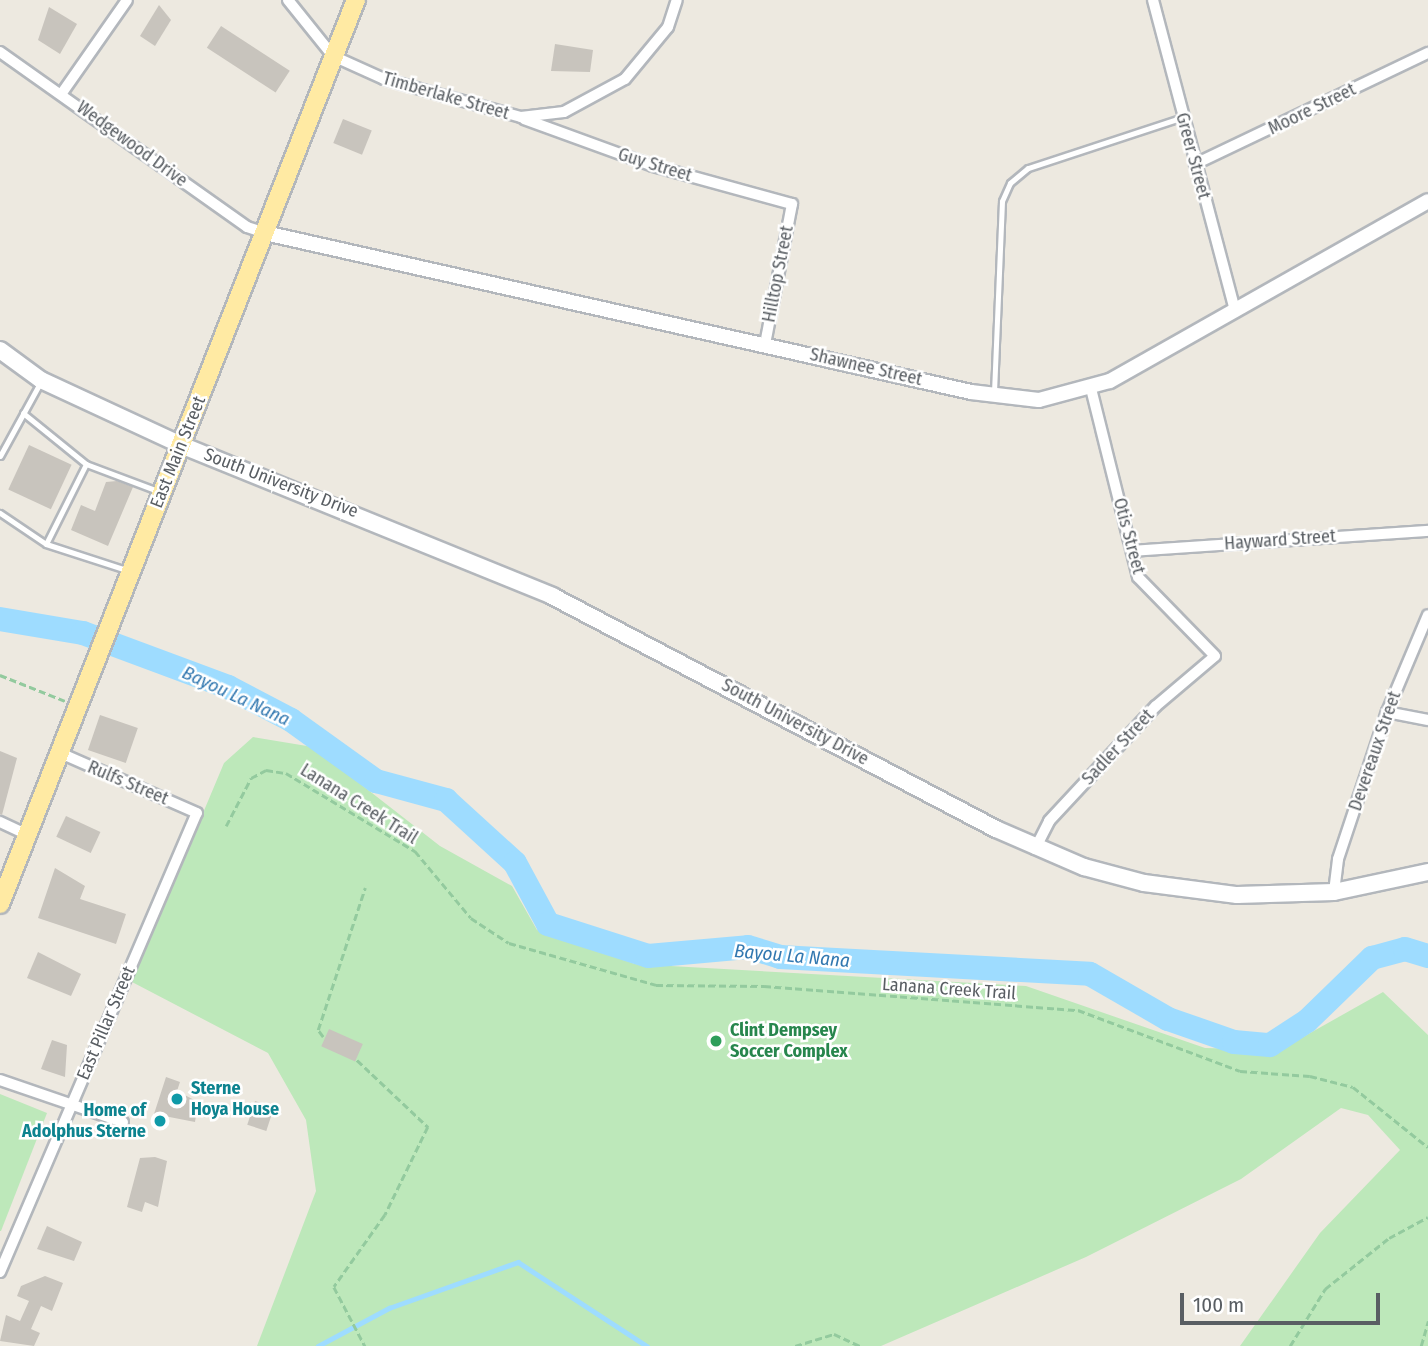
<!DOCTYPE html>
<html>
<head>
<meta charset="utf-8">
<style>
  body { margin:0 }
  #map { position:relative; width:1428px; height:1346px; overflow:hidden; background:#ede9e0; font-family:"Fira Sans Condensed",sans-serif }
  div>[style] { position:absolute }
  .green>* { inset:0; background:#bde8ba }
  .stream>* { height:4.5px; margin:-2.25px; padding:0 2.25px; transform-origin:2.25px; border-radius:2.25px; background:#9edcff }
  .river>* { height:24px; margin:-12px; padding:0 12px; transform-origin:12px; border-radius:12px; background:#9edcff }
  .building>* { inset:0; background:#c8c4bd; transform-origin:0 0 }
  .path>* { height:2.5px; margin-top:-1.25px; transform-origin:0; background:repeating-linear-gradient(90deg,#93ca9e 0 7px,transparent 0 10.5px) }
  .roads { filter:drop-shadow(2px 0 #b3b7bc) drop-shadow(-2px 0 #b3b7bc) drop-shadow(0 2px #b3b7bc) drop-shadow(0 -2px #b3b7bc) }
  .service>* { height:5px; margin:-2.5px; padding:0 2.5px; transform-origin:2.5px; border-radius:2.5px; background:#fff }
  .minor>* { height:10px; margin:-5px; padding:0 5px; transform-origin:5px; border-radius:5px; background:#fff }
  .tertiary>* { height:14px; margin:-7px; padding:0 7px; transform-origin:7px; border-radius:7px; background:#fff }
  .secondary>* { height:16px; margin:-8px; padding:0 8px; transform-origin:8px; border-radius:8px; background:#fff }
  .primary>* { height:18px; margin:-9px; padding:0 9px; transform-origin:9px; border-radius:9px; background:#ffeaa3 }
  .dots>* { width:19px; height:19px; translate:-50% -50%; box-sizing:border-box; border:4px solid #fff; border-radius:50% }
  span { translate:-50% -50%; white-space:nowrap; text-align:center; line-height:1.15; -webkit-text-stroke:5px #fff; paint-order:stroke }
  .street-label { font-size:18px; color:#595e63 }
  .leisure-label { font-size:18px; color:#27864d; font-weight:700 }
  .left { translate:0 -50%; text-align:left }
  .culture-label { font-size:18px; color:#0d838f; font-weight:700 }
  .right { translate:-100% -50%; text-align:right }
  .water-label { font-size:19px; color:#3278b0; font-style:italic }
  .scale { position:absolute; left:1180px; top:1293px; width:200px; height:32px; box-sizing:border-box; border:4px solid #595e63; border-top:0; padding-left:9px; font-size:21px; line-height:24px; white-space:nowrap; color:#595e63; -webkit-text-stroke:5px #fff; paint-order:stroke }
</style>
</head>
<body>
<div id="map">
  <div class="green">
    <i style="clip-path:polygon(253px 737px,313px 747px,440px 846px,512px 886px,537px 930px,635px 964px,1026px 986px,1205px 1048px,1280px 1050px,1383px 992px,1428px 1035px,1428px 1346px,1240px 1346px,1320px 1233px,1400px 1150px,1368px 1115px,1341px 1108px,1241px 1179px,1086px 1257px,881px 1346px,257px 1346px,316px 1191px,306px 1120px,268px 1053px,132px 982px,224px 763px)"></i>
    <i style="clip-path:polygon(0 1094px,47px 1113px,1px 1231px,0 1231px)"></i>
  </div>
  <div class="stream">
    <i style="left:318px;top:1346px;width:81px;rotate:-28.2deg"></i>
    <i style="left:389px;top:1308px;width:137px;rotate:-19.6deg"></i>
    <i style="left:518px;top:1262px;width:154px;rotate:33.1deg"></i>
  </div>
  <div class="river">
    <i style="left:0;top:619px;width:84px;rotate:9.6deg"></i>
    <i style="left:83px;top:633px;width:155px;rotate:20.4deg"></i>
    <i style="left:228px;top:687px;width:71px;rotate:27.6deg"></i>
    <i style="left:291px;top:720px;width:105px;rotate:35.7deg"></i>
    <i style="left:376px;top:781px;width:73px;rotate:15.2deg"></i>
    <i style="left:446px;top:800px;width:93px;rotate:42.4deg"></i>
    <i style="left:515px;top:863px;width:69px;rotate:61.6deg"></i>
    <i style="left:548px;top:924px;width:105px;rotate:17.7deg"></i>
    <i style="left:648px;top:956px;width:100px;rotate:-5.1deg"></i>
    <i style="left:748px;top:947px;width:34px;rotate:17deg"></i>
    <i style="left:780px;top:957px;width:310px;rotate:3.1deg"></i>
    <i style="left:1090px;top:974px;width:90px;rotate:30deg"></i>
    <i style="left:1168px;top:1019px;width:70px;rotate:19.2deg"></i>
    <i style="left:1234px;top:1042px;width:36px;rotate:5deg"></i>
    <i style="left:1270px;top:1045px;width:44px;rotate:-33deg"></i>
    <i style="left:1307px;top:1021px;width:91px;rotate:-44.1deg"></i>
    <i style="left:1372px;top:958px;width:34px;rotate:-15deg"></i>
    <i style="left:1405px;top:949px;width:24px;rotate:17deg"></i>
  </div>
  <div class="building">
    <i style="clip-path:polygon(159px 5px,171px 20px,155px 46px,140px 36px)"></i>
    <i style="clip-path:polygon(49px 7px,77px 24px,60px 54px,38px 40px)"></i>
    <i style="left:221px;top:26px;width:82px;height:26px;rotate:33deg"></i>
    <i style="clip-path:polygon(555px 44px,593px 50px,590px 72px,551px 71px)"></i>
    <i style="left:343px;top:119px;width:31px;height:26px;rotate:22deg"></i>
    <i style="left:29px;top:445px;width:47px;height:49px;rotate:25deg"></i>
    <i style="clip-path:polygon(117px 481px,133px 487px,108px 546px,71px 530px,81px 505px,95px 511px,106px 482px)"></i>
    <i style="left:100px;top:715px;width:40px;height:37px;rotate:19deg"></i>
    <i style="clip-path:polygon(0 751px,17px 758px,2px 815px,0 814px)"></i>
    <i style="left:66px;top:816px;width:38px;height:23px;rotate:25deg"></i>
    <i style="clip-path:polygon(55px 868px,85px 886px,80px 899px,126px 914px,116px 944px,38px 918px)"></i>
    <i style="clip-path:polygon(38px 952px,81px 974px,71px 996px,27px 978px)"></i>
    <i style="left:329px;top:1029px;width:37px;height:19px;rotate:24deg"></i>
    <i style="clip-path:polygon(52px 1040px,67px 1045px,65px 1077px,41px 1069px)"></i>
    <i style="clip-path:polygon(166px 1077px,180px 1082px,177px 1091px,198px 1102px,195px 1122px,154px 1114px)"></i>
    <i style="left:255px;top:1101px;width:20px;height:25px;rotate:18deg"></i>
    <i style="clip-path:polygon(155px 1157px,167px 1161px,158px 1207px,145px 1202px,142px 1212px,127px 1207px,140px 1158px)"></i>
    <i style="clip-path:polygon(47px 1226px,82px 1242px,74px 1261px,37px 1249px)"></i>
    <i style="clip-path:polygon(45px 1276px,63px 1283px,52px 1311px,41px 1306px,31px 1329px,40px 1333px,34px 1346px,0 1341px,6px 1315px,20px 1321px,29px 1301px,17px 1296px,21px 1286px)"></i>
  </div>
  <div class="path">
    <i style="left:0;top:675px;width:70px;rotate:21.8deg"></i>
    <i style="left:226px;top:826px;width:54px;rotate:-62.5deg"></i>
    <i style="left:251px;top:778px;width:17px;rotate:-28deg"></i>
    <i style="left:266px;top:770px;width:20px;rotate:9deg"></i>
    <i style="left:286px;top:773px;width:151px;rotate:31.2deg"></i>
    <i style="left:415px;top:851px;width:87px;rotate:50.1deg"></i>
    <i style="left:471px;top:918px;width:45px;rotate:33.3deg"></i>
    <i style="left:509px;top:943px;width:153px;rotate:15.9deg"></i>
    <i style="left:656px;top:985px;width:108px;rotate:0.5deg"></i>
    <i style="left:764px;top:986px;width:315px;rotate:4.4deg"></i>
    <i style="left:1078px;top:1010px;width:173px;rotate:20.6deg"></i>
    <i style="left:1240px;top:1071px;width:70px;rotate:4.1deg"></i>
    <i style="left:1310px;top:1076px;width:44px;rotate:14.3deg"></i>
    <i style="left:1353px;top:1087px;width:96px;rotate:38.7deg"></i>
    <i style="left:323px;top:1037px;width:9px;rotate:-126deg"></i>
    <i style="left:318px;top:1030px;width:150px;rotate:-71.7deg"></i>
    <i style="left:357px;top:1060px;width:98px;rotate:43.3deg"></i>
    <i style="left:428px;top:1127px;width:98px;rotate:116deg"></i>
    <i style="left:385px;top:1215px;width:88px;rotate:125.3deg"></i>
    <i style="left:334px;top:1287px;width:67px;rotate:62.3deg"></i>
    <i style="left:795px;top:1346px;width:41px;rotate:-17.1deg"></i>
    <i style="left:834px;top:1334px;width:29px;rotate:25deg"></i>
    <i style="left:1290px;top:1346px;width:67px;rotate:-58.4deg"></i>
    <i style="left:1325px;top:1289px;width:82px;rotate:-38.6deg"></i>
    <i style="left:1389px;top:1238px;width:44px;rotate:-28.3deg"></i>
    <i style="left:1421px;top:1346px;width:26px;rotate:-74deg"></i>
  </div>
  <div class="roads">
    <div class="service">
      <i style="left:994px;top:392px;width:191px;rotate:-87.6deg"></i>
      <i style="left:1002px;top:201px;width:20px;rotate:-66deg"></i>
      <i style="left:1010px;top:183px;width:23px;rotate:-40deg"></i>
      <i style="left:1028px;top:168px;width:163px;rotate:-18.2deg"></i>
      <i style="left:23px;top:413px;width:81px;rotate:39deg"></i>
      <i style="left:86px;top:464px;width:89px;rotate:116.6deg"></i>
      <i style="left:0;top:456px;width:83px;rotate:-61.3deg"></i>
      <i style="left:86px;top:464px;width:77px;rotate:20.6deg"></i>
      <i style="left:0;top:513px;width:55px;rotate:34deg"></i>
      <i style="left:46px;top:544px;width:84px;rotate:18deg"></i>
    </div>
    <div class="minor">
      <i style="left:288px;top:0;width:72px;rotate:51.2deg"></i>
      <i style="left:333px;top:56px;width:56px;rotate:24.3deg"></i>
      <i style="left:384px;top:79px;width:142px;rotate:15.5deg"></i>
      <i style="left:521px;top:117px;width:43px;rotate:-6.6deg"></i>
      <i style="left:564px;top:112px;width:69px;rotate:-28.4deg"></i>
      <i style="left:625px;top:79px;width:67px;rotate:-50.4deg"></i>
      <i style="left:668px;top:27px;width:28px;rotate:-72deg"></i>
      <i style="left:1153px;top:0;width:322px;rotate:75.2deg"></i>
      <i style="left:0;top:52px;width:303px;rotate:35.3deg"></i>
      <i style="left:247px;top:227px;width:19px;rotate:18deg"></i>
      <i style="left:62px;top:93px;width:113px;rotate:-55deg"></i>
      <i style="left:524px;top:119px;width:137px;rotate:20deg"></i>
      <i style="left:653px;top:166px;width:144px;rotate:15.3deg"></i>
      <i style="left:792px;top:204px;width:143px;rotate:100.9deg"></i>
      <i style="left:1195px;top:164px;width:258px;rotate:-25.5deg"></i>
      <i style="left:1132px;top:551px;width:297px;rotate:-3.9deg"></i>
      <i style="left:1387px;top:712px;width:42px;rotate:11deg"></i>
      <i style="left:0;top:822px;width:31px;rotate:25deg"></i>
      <i style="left:1035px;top:849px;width:31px;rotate:-63deg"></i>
      <i style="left:1049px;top:821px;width:157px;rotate:-47.1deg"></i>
      <i style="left:1156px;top:706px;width:77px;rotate:-40.3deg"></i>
      <i style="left:1215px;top:656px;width:110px;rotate:-134.3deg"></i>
      <i style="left:1138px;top:577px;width:194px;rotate:-104deg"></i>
      <i style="left:1334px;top:892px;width:33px;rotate:-83deg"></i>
      <i style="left:1338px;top:859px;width:155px;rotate:-71.6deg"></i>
      <i style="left:1387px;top:712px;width:105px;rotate:-67.1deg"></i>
      <i style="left:0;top:1080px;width:130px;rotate:18.9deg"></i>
      <i style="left:0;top:1272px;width:499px;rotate:-66.8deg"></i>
      <i style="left:197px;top:813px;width:150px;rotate:-156.3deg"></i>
    </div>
    <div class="tertiary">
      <i style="left:265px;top:233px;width:724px;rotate:12.69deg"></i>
      <i style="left:971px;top:392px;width:68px;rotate:6.7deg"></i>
      <i style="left:1039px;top:400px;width:73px;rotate:-15deg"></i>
      <i style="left:1110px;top:381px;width:365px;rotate:-29.5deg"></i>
    </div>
    <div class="secondary">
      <i style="left:0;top:350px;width:51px;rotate:36.2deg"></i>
      <i style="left:41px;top:380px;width:154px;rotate:24.9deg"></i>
      <i style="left:181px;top:445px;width:401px;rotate:22.1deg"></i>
      <i style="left:552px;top:596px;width:501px;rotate:27.69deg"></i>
      <i style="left:996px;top:829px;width:96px;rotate:23.4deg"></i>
      <i style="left:1084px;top:867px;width:62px;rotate:14.9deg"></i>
      <i style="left:1144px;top:883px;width:94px;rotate:7.4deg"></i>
      <i style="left:1237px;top:895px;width:97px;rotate:-1.8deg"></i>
      <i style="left:1334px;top:892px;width:96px;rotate:-12deg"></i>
    </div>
    <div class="primary">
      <i style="left:0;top:904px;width:972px;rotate:-68.51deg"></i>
    </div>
  </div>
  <div class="dots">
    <i style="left:716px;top:1041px;background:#2e9e5b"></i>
    <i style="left:177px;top:1099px;background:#0f9aa8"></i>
    <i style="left:160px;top:1121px;background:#0f9aa8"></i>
  </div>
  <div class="street-label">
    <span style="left:446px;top:96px;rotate:16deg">Timberlake Street</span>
    <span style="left:1312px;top:109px;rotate:-26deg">Moore Street</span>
    <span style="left:132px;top:144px;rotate:36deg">Wedgewood Drive</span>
    <span style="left:1193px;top:156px;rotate:75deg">Greer Street</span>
    <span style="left:655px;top:165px;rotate:17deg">Guy Street</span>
    <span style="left:778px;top:274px;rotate:-79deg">Hilltop Street</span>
    <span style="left:866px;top:367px;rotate:13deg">Shawnee Street</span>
    <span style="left:178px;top:452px;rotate:-68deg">East Main Street</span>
    <span style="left:281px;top:483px;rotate:21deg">South University Drive</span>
    <span style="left:1129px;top:536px;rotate:75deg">Otis Street</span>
    <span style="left:1280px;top:540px;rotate:-4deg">Hayward Street</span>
    <span style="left:795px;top:722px;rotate:28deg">South University Drive</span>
    <span style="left:1118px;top:747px;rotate:-47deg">Sadler Street</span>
    <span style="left:1375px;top:751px;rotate:-71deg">Devereaux Street</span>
    <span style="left:128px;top:783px;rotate:23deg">Rulfs Street</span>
    <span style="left:359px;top:804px;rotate:32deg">Lanana Creek Trail</span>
    <span style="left:949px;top:989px;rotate:4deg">Lanana Creek Trail</span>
    <span style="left:106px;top:1023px;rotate:-67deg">East Pillar Street</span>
  </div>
  <div class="leisure-label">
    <span class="left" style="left:730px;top:1041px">Clint Dempsey<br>Soccer Complex</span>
  </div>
  <div class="culture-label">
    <span class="left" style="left:191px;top:1099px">Sterne<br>Hoya House</span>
    <span class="right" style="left:146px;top:1121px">Home of<br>Adolphus Sterne</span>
  </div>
  <div class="water-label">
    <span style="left:236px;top:696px;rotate:25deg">Bayou La Nana</span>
    <span style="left:792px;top:956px;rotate:5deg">Bayou La Nana</span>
  </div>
  <div class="scale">100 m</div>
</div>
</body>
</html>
